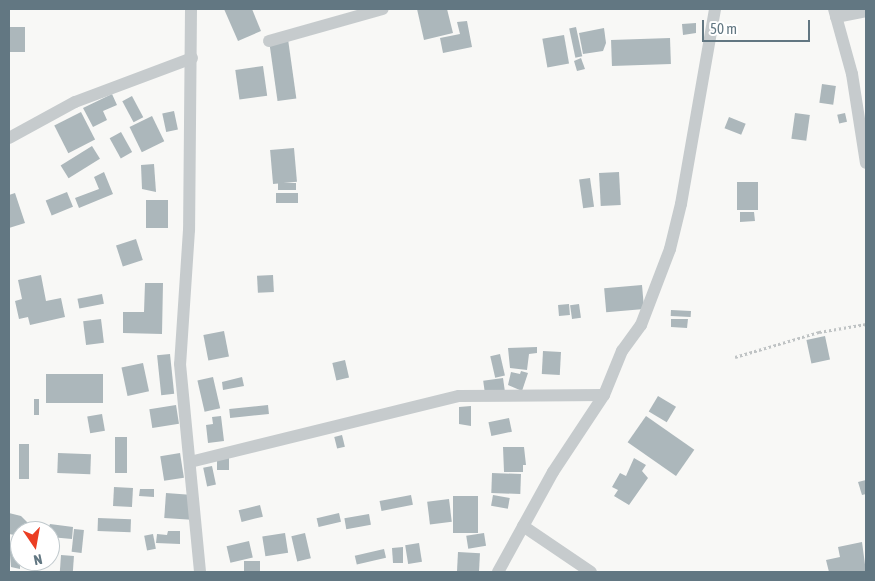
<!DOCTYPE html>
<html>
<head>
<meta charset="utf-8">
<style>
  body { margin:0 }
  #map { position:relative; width:875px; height:581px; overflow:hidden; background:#f8f8f6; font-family:"Asap Condensed",sans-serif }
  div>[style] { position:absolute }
  .building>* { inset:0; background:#acb7bb; transform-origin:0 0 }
  .path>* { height:2.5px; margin-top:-1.25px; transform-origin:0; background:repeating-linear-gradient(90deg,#bfc3c4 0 2.5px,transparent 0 5px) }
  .street>* { height:12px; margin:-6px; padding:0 6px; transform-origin:6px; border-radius:6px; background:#c6cbcd }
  span { translate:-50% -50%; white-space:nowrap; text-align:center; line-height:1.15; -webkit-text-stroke:5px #fff; paint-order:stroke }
  .frame { position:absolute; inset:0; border:10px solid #627782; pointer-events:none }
  .north { position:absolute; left:10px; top:521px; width:50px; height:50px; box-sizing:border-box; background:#fff; border:1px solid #c0c9cd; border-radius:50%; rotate:168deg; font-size:14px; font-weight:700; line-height:20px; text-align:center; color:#627782 }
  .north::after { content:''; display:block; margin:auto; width:18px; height:22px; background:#eb3e23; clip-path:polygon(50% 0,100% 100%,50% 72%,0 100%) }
  .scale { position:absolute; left:702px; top:20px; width:108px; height:22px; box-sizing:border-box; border:2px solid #627782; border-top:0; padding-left:6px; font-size:15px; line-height:18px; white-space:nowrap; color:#627782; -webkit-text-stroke:4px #fff; paint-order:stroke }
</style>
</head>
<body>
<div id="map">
  <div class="building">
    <i style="clip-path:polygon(224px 9px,252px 9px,261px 31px,238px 41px)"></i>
    <i style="clip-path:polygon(417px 9px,447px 9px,453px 33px,424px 40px)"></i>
    <i style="clip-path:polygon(467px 21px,472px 47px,443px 53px,440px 38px,460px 34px,457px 22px)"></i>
    <i style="clip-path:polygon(696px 23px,696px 33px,683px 35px,682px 24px)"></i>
    <i style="left:9px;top:27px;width:16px;height:25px"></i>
    <i style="left:576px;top:27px;width:30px;height:7px;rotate:78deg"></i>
    <i style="clip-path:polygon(604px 28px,606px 43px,603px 51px,583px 54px,579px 33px)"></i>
    <i style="left:564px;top:35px;width:29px;height:22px;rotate:80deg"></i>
    <i style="left:670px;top:38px;width:26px;height:59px;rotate:88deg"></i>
    <i style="left:288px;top:39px;width:60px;height:19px;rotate:82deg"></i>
    <i style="clip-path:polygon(581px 58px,585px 69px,577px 71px,574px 61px)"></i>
    <i style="left:263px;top:66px;width:30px;height:28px;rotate:82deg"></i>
    <i style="left:822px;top:84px;width:14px;height:19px;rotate:8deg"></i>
    <i style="clip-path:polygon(112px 94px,117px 105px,103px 111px,107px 120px,93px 127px,83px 108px)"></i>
    <i style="left:132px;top:96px;width:24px;height:11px;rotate:62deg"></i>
    <i style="left:174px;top:111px;width:19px;height:12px;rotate:78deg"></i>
    <i style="left:81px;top:112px;width:31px;height:30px;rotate:63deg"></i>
    <i style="left:795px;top:113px;width:15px;height:26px;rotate:8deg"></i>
    <i style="left:845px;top:113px;width:9px;height:8px;rotate:77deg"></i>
    <i style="left:152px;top:116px;width:28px;height:25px;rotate:64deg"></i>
    <i style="left:729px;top:117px;width:18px;height:12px;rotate:22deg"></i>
    <i style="left:121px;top:132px;width:23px;height:13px;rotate:61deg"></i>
    <i style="left:92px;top:146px;width:15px;height:37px;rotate:58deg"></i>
    <i style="left:294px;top:148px;width:34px;height:24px;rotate:85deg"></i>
    <i style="clip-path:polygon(154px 164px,156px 192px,142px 189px,141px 165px)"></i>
    <i style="clip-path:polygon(104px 172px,113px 194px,79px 208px,75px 198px,99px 189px,94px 177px)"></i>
    <i style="left:619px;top:172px;width:33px;height:20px;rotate:87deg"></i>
    <i style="left:590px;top:178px;width:29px;height:11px;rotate:82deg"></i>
    <i style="left:737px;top:182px;width:21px;height:28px"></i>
    <i style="left:296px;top:183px;width:7px;height:18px;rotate:90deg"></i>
    <i style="left:67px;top:192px;width:16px;height:23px;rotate:68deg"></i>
    <i style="clip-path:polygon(15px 193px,25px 223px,9px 228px,9px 195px)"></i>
    <i style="left:298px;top:193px;width:10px;height:22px;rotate:90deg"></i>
    <i style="left:146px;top:200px;width:22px;height:28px"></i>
    <i style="clip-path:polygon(740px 212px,754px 212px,755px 221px,740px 222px)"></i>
    <i style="left:136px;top:239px;width:22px;height:21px;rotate:72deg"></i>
    <i style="clip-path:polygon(41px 275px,46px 301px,61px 298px,65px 317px,30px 325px,28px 317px,19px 319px,15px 301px,22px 299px,18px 280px)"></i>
    <i style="left:273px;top:275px;width:17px;height:16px;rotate:87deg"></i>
    <i style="clip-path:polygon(145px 283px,163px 283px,162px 334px,123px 333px,123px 312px,144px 312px)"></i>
    <i style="left:642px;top:285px;width:24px;height:38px;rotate:85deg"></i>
    <i style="left:102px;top:294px;width:10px;height:25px;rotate:79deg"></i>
    <i style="left:569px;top:304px;width:11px;height:11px;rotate:85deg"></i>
    <i style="left:579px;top:304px;width:14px;height:9px;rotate:82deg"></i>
    <i style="left:671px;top:310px;width:20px;height:6px;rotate:3deg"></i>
    <i style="left:101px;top:319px;width:24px;height:18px;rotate:83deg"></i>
    <i style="clip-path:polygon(671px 319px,688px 319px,687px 328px,671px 327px)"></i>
    <i style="left:224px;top:331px;width:26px;height:21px;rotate:79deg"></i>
    <i style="left:825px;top:336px;width:24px;height:19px;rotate:78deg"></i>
    <i style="clip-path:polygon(537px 347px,537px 353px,529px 354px,527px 370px,510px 368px,508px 348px)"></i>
    <i style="left:543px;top:351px;width:18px;height:23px;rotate:3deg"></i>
    <i style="left:170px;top:354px;width:40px;height:13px;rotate:84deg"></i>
    <i style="left:500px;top:354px;width:22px;height:10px;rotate:77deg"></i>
    <i style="left:345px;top:360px;width:18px;height:13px;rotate:77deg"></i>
    <i style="left:143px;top:363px;width:29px;height:22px;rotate:78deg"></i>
    <i style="clip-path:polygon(521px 371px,528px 373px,522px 391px,508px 385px,511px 372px,520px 374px)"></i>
    <i style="left:46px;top:374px;width:57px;height:29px"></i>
    <i style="left:213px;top:377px;width:32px;height:16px;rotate:77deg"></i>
    <i style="clip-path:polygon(242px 377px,244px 386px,223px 390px,222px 382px)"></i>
    <i style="left:503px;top:378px;width:14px;height:20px;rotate:82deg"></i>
    <i style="left:658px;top:396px;width:21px;height:18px;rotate:31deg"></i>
    <i style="left:34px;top:399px;width:5px;height:16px"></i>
    <i style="left:176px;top:405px;width:19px;height:27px;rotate:81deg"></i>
    <i style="left:268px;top:405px;width:9px;height:39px;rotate:84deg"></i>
    <i style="clip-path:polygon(471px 406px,471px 426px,459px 424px,459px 407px)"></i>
    <i style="left:102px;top:414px;width:17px;height:15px;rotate:80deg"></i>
    <i style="clip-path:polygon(221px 416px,224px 441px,208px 443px,206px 425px,213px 424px,212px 417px)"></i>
    <i style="left:646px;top:416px;width:59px;height:32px;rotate:35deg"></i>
    <i style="left:509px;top:418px;width:14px;height:21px;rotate:78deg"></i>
    <i style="left:342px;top:435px;width:12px;height:8px;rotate:76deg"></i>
    <i style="left:115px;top:437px;width:12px;height:36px"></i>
    <i style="left:19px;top:444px;width:10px;height:35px"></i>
    <i style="clip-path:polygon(503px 447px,524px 447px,526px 465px,523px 465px,523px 472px,504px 472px)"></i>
    <i style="left:58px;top:453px;width:33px;height:20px;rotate:2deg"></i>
    <i style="left:180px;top:453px;width:25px;height:20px;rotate:81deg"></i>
    <i style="left:217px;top:456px;width:12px;height:14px"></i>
    <i style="clip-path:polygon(634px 458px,646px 465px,642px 471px,648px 478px,629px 505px,614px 496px,618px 490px,612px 487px,620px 473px,626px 476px)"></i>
    <i style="left:212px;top:466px;width:19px;height:9px;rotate:78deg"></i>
    <i style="left:492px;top:473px;width:29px;height:20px;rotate:2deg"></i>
    <i style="clip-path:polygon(866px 480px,866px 494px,862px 495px,858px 482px)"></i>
    <i style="left:114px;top:487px;width:19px;height:19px;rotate:3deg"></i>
    <i style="clip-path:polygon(140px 489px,154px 489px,154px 497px,139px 496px)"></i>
    <i style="left:166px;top:493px;width:27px;height:25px;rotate:4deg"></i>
    <i style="left:411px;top:495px;width:10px;height:32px;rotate:79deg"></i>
    <i style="left:493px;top:495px;width:17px;height:11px;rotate:10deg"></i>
    <i style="left:453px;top:496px;width:25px;height:37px"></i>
    <i style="left:449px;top:499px;width:23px;height:22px;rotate:83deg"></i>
    <i style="left:260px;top:505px;width:12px;height:22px;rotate:76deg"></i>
    <i style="clip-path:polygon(9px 513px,21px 516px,29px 524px,28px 531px,20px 531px,20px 536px,9px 534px)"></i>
    <i style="left:339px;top:513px;width:9px;height:23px;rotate:77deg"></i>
    <i style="left:369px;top:514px;width:11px;height:25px;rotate:80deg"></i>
    <i style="left:98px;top:518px;width:33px;height:13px;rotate:2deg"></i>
    <i style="clip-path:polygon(50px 524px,73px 527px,72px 539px,50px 537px,50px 531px,47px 531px)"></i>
    <i style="left:74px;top:529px;width:10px;height:23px;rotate:6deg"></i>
    <i style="clip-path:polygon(168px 531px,180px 531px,180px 544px,156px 543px,157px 534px,167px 535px)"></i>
    <i style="left:285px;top:533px;width:20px;height:23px;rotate:81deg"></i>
    <i style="left:305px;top:533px;width:26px;height:14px;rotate:77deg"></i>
    <i style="left:484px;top:533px;width:13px;height:18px;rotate:81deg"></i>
    <i style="left:153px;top:534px;width:15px;height:9px;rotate:79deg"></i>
    <i style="left:249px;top:541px;width:17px;height:23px;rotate:77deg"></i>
    <i style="clip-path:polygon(862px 542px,866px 572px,829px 572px,826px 560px,840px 557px,838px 547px)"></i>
    <i style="clip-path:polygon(9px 543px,20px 545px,20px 569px,11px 567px)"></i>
    <i style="left:419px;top:543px;width:19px;height:14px;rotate:81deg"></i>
    <i style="clip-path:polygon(403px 547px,403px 563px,393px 563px,392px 548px)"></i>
    <i style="left:384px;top:549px;width:9px;height:30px;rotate:77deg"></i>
    <i style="left:458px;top:552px;width:22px;height:20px;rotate:3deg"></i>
    <i style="left:61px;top:555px;width:13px;height:17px;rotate:4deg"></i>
    <i style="left:244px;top:561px;width:16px;height:11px"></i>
  </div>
  <div class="path">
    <i style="left:735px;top:357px;width:88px;rotate:-16.6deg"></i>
    <i style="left:819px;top:332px;width:48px;rotate:-9.7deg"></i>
  </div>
  <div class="street">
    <i style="left:191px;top:9px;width:221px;rotate:90.5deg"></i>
    <i style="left:189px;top:230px;width:134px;rotate:93.8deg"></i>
    <i style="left:180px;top:364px;width:209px;rotate:84.5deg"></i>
    <i style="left:834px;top:9px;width:67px;rotate:74.5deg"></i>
    <i style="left:852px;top:74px;width:90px;rotate:81.1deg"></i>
    <i style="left:836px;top:17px;width:31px;rotate:-11deg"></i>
    <i style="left:269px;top:41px;width:118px;rotate:-15.7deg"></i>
    <i style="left:9px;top:138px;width:75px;rotate:-28.6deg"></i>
    <i style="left:75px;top:102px;width:125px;rotate:-20.6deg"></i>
    <i style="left:190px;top:462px;width:277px;rotate:-13.8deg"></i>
    <i style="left:459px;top:396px;width:145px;rotate:-0.4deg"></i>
    <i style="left:523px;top:526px;width:82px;rotate:34.1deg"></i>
    <i style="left:498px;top:572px;width:114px;rotate:-61.2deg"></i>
    <i style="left:553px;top:472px;width:92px;rotate:-56.5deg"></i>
    <i style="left:604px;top:395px;width:48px;rotate:-67.8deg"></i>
    <i style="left:622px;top:351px;width:32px;rotate:-54deg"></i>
    <i style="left:641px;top:325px;width:81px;rotate:-69.1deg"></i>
    <i style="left:670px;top:249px;width:46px;rotate:-76.3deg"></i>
    <i style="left:681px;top:204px;width:198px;rotate:-80.1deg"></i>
  </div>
  <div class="frame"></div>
  <div class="north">N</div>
  <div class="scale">50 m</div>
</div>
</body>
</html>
